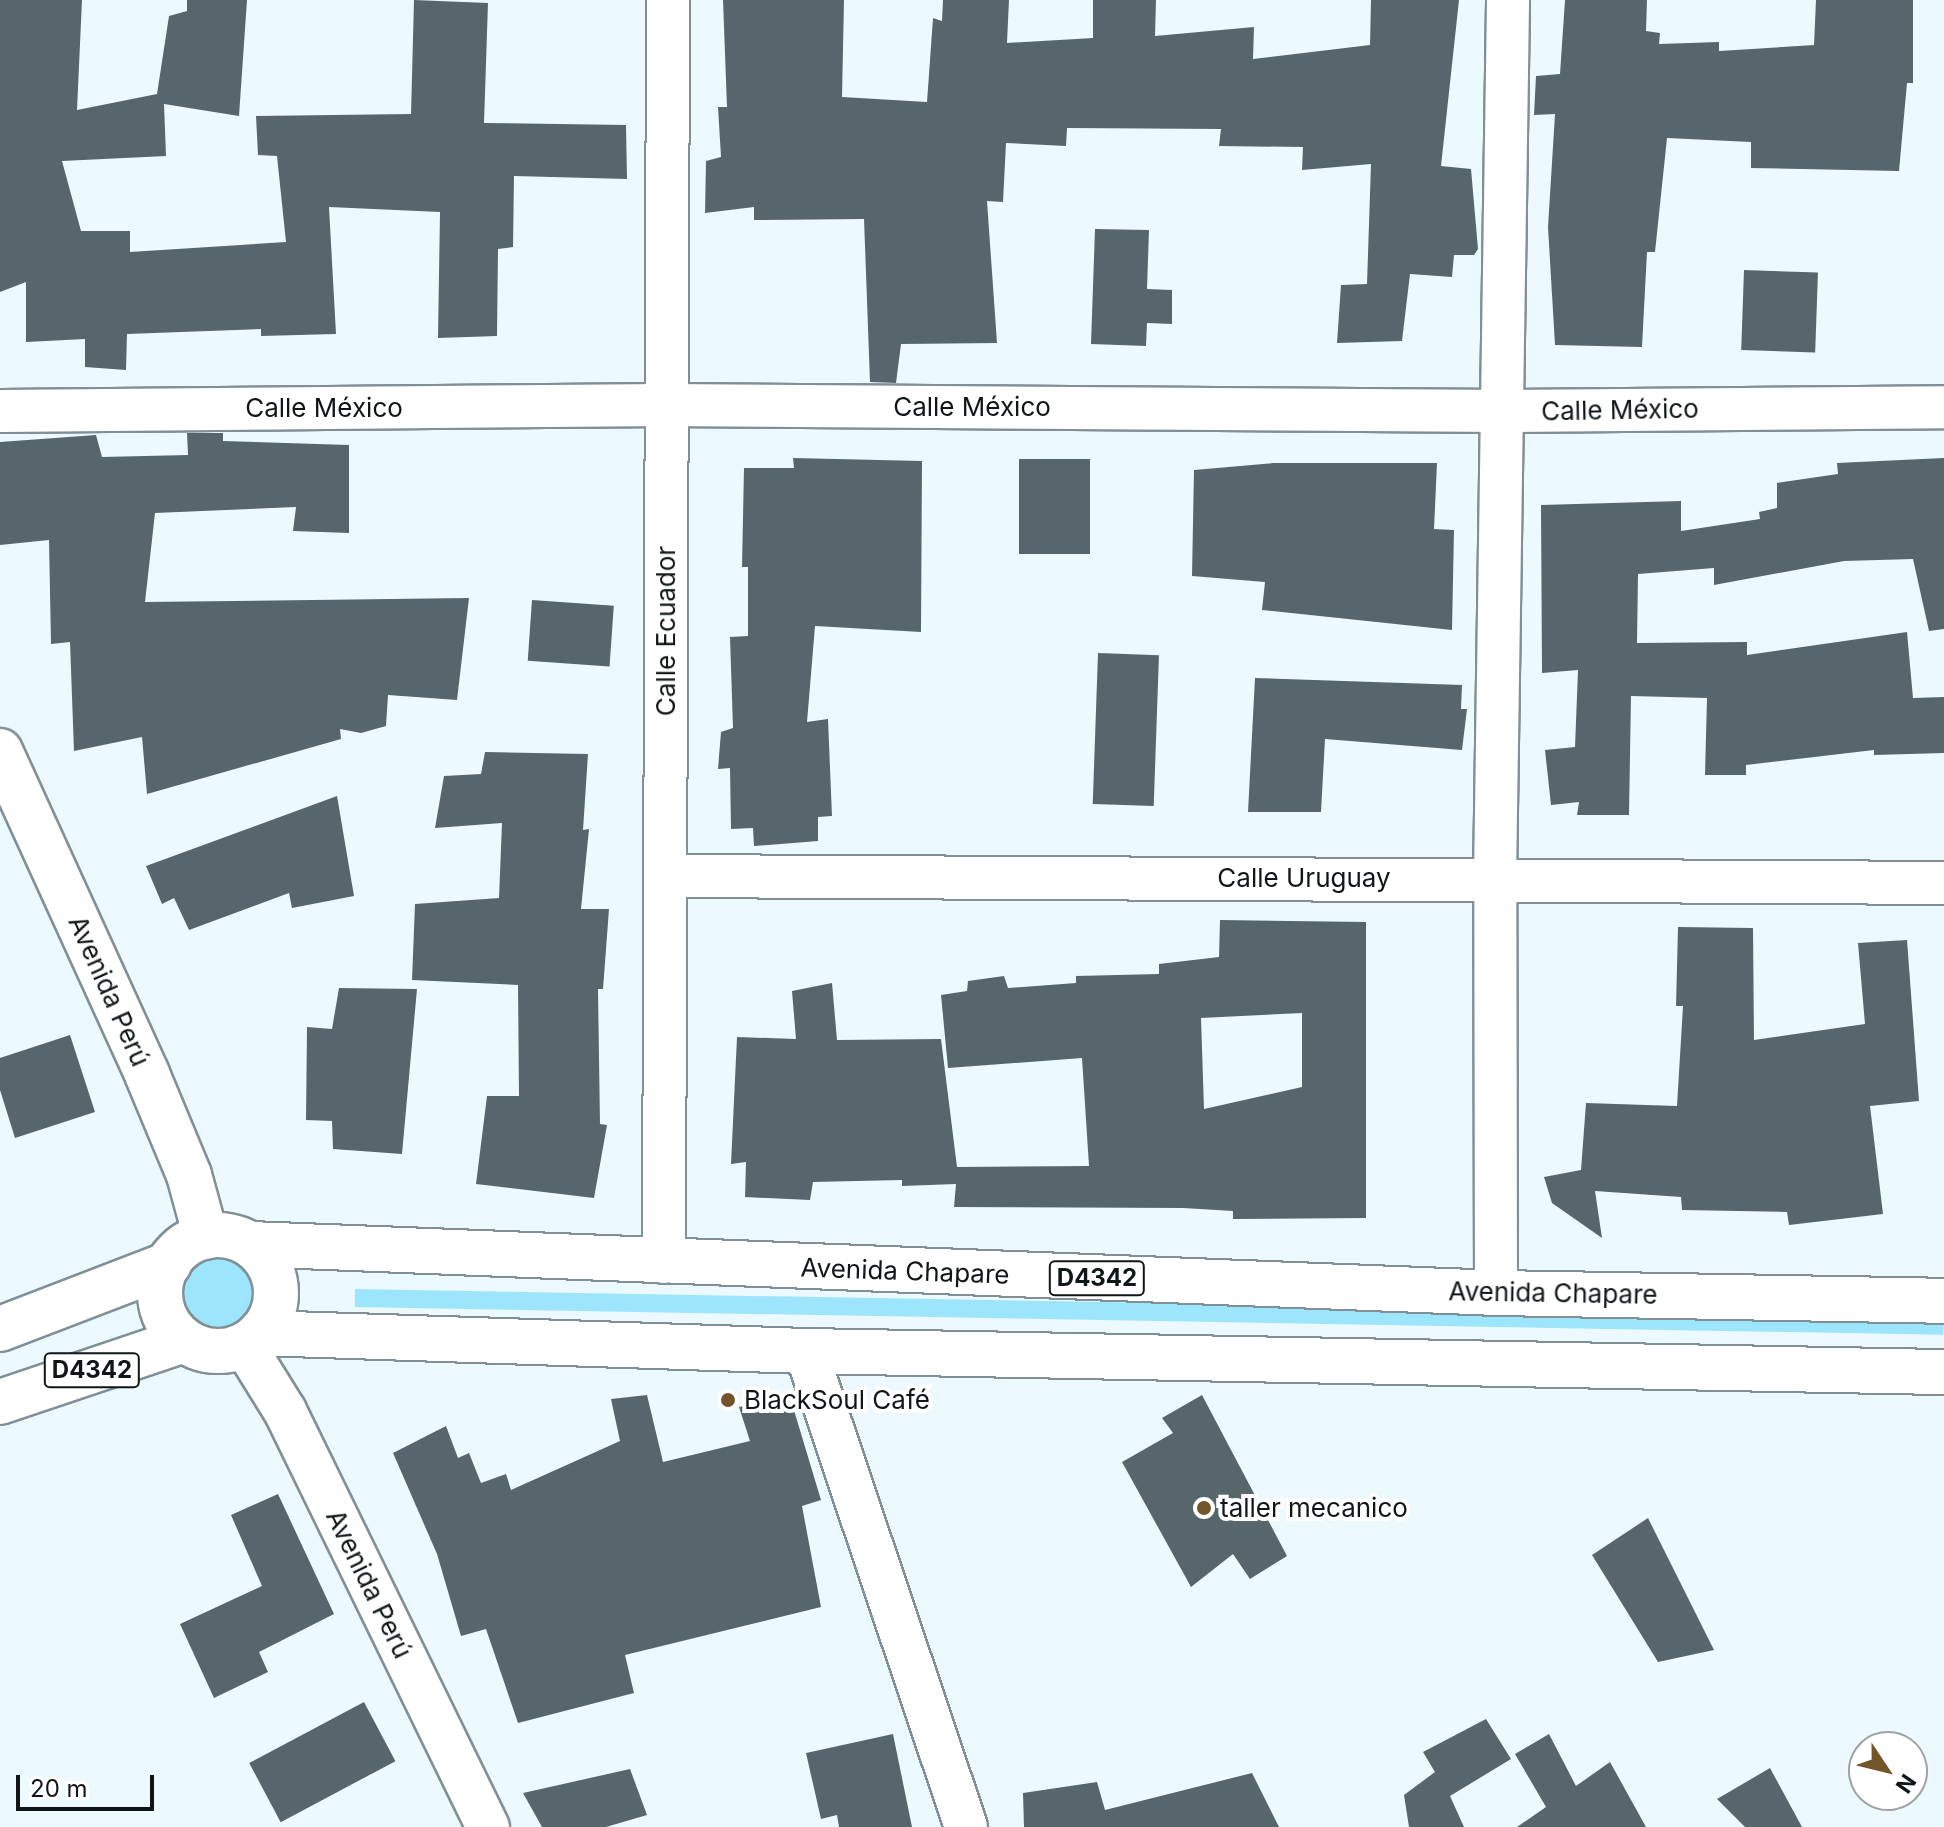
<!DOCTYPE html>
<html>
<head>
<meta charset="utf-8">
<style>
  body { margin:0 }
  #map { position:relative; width:1944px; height:1827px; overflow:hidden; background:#ecfaff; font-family:Inter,sans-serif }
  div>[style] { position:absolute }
  .green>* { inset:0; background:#9de4fd; transform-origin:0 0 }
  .round { border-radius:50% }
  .building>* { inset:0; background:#57666b; transform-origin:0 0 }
  .roads { filter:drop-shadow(2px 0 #819096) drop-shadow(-2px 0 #819096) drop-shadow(0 2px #819096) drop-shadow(0 -2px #819096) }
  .street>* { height:42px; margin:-21px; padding:0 21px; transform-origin:21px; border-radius:21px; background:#fff }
  .secondary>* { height:44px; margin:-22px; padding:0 22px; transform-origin:22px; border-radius:22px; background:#fff }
  .primary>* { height:44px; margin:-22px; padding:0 22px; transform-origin:22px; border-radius:22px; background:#fff }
  .primary>.ring { margin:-22px; padding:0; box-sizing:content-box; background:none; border:44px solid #fff; border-radius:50% }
  .dots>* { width:22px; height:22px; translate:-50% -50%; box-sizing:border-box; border:4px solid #fff; border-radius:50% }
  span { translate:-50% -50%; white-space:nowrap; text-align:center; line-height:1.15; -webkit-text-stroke:8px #fff; paint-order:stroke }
  .shield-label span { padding:2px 6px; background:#fff; border:2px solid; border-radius:6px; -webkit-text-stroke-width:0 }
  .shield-label { font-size:24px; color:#101618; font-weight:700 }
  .street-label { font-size:26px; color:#101618 }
  .poi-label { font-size:26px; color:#101618 }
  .left { translate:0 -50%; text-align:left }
  .north { position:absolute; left:1848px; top:1731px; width:80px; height:80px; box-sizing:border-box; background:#fff; border:2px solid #9fa2a3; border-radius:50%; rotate:125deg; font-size:22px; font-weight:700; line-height:32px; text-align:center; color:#101618 }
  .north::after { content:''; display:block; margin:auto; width:28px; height:36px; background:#74542a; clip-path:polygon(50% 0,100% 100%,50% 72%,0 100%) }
  .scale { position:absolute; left:16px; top:1775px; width:138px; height:36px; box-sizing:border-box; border:4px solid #101618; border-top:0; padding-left:10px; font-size:24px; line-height:28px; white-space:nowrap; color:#101618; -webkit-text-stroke:6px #fff; paint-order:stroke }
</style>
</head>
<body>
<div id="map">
  <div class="green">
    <i class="round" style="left:179px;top:1254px;width:78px;height:78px"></i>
    <i style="left:355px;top:1289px;width:1589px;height:18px;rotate:1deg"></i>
  </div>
  <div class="building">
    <i style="clip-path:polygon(0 0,82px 0,77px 110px,157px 94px,169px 16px,187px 11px,187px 0,247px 0,239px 116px,164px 104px,166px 156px,62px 161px,81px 231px,130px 231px,130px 252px,286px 242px,277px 156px,258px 155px,256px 116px,411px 114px,414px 0,488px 3px,484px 123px,626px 125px,627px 179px,514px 176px,513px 247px,498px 249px,497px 336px,438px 338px,440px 212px,329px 207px,336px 334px,261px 336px,261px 329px,127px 334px,126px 370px,85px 367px,85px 339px,26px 342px,26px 282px,0 292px)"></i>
    <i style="clip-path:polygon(723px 0,844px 0,842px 97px,927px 102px,933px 18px,942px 21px,943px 0,1009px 0,1007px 43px,1093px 38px,1093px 0,1156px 0,1155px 36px,1254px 27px,1253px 59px,1370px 45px,1371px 0,1459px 0,1441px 166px,1471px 169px,1478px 249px,1474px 255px,1454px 255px,1452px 277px,1410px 274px,1402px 341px,1337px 343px,1341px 285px,1367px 284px,1371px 164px,1302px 170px,1303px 147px,1219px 146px,1221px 129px,1067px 128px,1066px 146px,1006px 143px,1003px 202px,987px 201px,997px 343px,901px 344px,896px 383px,870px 382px,864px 219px,754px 220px,754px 207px,705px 213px,706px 161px,721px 157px,718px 107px,727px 107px)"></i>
    <i style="clip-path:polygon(1565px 0,1647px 0,1646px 31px,1660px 33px,1659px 44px,1719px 42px,1719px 51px,1814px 45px,1816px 0,1913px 0,1913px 83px,1907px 83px,1899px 171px,1751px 168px,1751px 142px,1667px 138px,1655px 252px,1647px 252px,1642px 347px,1555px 345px,1548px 227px,1555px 114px,1534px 115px,1536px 76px,1560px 74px)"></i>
    <i style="clip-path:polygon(1095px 229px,1149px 230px,1147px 289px,1172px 290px,1172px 324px,1147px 323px,1146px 346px,1091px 344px)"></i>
    <i style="left:1744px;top:270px;width:74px;height:80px;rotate:2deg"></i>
    <i style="clip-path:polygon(187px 433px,223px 433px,223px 441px,349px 445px,349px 533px,293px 531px,296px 507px,155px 513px,145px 602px,469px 598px,457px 700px,388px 695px,386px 726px,361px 733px,340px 729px,341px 739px,147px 794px,142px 737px,74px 751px,70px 642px,51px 644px,49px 540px,0 545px,0 442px,96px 435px,102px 457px,188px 455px)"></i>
    <i style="clip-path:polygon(793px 458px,922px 461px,921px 632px,815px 626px,807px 722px,828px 719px,832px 816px,818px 817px,818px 841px,754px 846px,753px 828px,731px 829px,730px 768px,718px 769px,721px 732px,733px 728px,730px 637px,748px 636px,748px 567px,742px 567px,744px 468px,794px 468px)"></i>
    <i style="clip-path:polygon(1944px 458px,1944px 629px,1929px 631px,1913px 559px,1844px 561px,1714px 585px,1714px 568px,1638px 574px,1637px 643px,1747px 642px,1747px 655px,1907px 632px,1913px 698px,1944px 697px,1944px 753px,1874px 755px,1874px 750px,1746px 765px,1746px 775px,1705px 775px,1707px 698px,1631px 696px,1629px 815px,1577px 815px,1579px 802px,1551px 805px,1545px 750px,1575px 747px,1578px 670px,1542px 673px,1541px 505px,1681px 501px,1681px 531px,1760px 519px,1759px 512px,1777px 508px,1777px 483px,1838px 474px,1837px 463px)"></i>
    <i style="left:1090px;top:459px;width:95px;height:71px;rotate:90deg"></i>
    <i style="clip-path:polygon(1274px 463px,1437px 463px,1434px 529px,1454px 530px,1452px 630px,1262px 610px,1265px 582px,1192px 576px,1194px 470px)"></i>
    <i style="left:532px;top:600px;width:82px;height:61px;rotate:4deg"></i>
    <i style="left:1098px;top:653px;width:61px;height:151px;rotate:2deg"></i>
    <i style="clip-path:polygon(1255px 678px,1462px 685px,1461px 709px,1467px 709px,1462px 750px,1325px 739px,1321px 812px,1248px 812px)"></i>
    <i style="clip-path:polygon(485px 752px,588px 754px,583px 830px,589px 829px,581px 909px,609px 909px,603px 989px,598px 989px,600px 1124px,607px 1125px,594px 1198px,476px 1184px,487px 1096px,519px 1096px,518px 985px,412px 980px,415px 904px,499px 898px,502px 823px,435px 828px,444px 776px,481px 774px)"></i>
    <i style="clip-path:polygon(337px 796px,354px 896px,292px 908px,289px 893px,189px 930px,174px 898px,162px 904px,146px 866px)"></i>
    <i style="clip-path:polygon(evenodd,1220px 920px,1366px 922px,1366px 1218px,1233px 1219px,1233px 1211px,1183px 1208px,954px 1207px,956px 1184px,902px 1186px,902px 1180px,813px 1182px,810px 1200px,745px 1197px,746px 1162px,731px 1164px,737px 1037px,796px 1039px,792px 991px,832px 983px,837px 1040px,941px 1039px,957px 1167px,1089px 1166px,1082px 1058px,948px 1068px,941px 995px,967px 991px,968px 981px,1004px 976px,1008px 988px,1076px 983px,1076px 976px,1159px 974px,1159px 964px,1219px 957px,1220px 920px,1302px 1013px,1302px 1087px,1204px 1109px,1201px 1018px,1302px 1013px)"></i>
    <i style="clip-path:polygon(1678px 927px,1753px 928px,1754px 1040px,1865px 1024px,1858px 943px,1907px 940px,1919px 1101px,1870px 1106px,1883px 1214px,1789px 1225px,1787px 1212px,1682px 1210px,1681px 1197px,1595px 1191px,1602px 1238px,1552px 1203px,1544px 1177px,1581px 1170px,1586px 1103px,1677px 1106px,1683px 1006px,1676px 1006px)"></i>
    <i style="clip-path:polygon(339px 988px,417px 989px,402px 1154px,333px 1149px,332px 1121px,306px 1120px,307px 1027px,332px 1029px)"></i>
    <i style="clip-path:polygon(70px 1035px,95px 1112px,15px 1138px,0 1090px,0 1058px)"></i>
    <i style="clip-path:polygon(647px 1395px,663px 1462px,750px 1441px,739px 1407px,790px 1397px,821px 1500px,802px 1506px,821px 1607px,625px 1655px,634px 1693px,518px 1723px,486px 1629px,461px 1636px,437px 1554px,393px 1453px,446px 1426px,458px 1458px,469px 1453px,481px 1483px,506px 1474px,511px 1490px,620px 1441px,611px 1399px)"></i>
    <i style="clip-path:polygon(1202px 1395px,1287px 1556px,1250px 1579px,1233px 1554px,1191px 1587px,1122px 1462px,1173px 1433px,1162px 1418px)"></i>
    <i style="clip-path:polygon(278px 1494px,334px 1614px,259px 1652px,268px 1672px,214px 1698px,180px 1624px,262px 1586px,231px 1515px)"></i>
    <i style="clip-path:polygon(1648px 1518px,1714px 1650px,1658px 1662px,1592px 1555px)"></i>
    <i style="left:364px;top:1702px;width:67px;height:130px;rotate:62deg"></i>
    <i style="clip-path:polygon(1486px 1719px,1511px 1759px,1450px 1796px,1464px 1827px,1409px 1827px,1404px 1795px,1435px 1772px,1423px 1752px)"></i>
    <i style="clip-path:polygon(893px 1734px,912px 1827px,839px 1827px,837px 1815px,821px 1819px,806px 1753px)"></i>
    <i style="clip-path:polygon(1549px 1734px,1576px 1786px,1610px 1762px,1646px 1827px,1517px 1827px,1546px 1807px,1515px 1754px)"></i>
    <i style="clip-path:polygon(1770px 1768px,1802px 1827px,1745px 1827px,1717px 1799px)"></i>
    <i style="clip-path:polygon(630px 1769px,647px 1815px,606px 1827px,542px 1827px,523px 1793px)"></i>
    <i style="clip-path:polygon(1252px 1773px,1279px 1827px,1024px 1827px,1023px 1793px,1097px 1782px,1105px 1810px)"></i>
  </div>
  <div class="roads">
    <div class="street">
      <i style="left:0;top:411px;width:666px;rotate:-0.52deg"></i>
      <i style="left:666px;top:405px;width:840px;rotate:0.41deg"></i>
      <i style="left:1506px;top:411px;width:438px;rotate:-0.5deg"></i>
      <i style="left:665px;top:876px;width:1279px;rotate:0.31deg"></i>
      <i style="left:664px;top:1262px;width:1262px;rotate:-89.82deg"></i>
      <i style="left:1496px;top:1293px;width:414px;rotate:-90.1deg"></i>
      <i style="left:1495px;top:879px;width:879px;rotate:-89.15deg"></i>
      <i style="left:244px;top:1345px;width:78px;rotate:58.2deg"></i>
      <i style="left:285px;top:1411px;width:463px;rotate:64deg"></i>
      <i style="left:806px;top:1351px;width:502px;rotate:71.42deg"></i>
    </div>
    <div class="secondary">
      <i style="left:0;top:751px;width:355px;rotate:65.5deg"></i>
      <i style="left:147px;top:1074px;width:109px;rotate:67.4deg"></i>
      <i style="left:189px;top:1175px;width:64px;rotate:74.7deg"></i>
    </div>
    <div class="primary">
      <i class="ring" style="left:160px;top:1235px;width:72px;height:72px"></i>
      <i style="left:250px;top:1244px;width:1247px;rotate:2.25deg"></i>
      <i style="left:1496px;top:1293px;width:448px;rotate:1deg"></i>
      <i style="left:0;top:1329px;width:181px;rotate:-21deg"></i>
      <i style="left:260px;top:1333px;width:546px;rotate:1.89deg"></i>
      <i style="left:806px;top:1351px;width:1138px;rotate:1.06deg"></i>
      <i style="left:0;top:1402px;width:194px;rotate:-18.6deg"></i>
    </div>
  </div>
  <div class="dots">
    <i style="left:728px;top:1400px;background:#74542a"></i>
    <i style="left:1204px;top:1508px;background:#74542a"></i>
  </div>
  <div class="shield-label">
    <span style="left:1097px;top:1278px">D4342</span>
    <span style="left:92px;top:1370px">D4342</span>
  </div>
  <div class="street-label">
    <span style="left:972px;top:407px">Calle México</span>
    <span style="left:324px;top:408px">Calle México</span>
    <span style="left:1620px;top:410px;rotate:-1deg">Calle México</span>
    <span style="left:666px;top:631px;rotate:-90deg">Calle Ecuador</span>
    <span style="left:1304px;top:878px">Calle Uruguay</span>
    <span style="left:109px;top:991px;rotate:66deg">Avenida Perú</span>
    <span style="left:905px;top:1271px;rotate:2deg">Avenida Chapare</span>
    <span style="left:1553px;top:1293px;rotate:1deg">Avenida Chapare</span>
    <span style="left:369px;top:1584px;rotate:64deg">Avenida Perú</span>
  </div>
  <div class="poi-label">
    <span class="left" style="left:744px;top:1400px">BlackSoul Café</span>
    <span class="left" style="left:1220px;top:1508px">taller mecanico</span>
  </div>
  <div class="north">N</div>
  <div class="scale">20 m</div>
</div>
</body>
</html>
